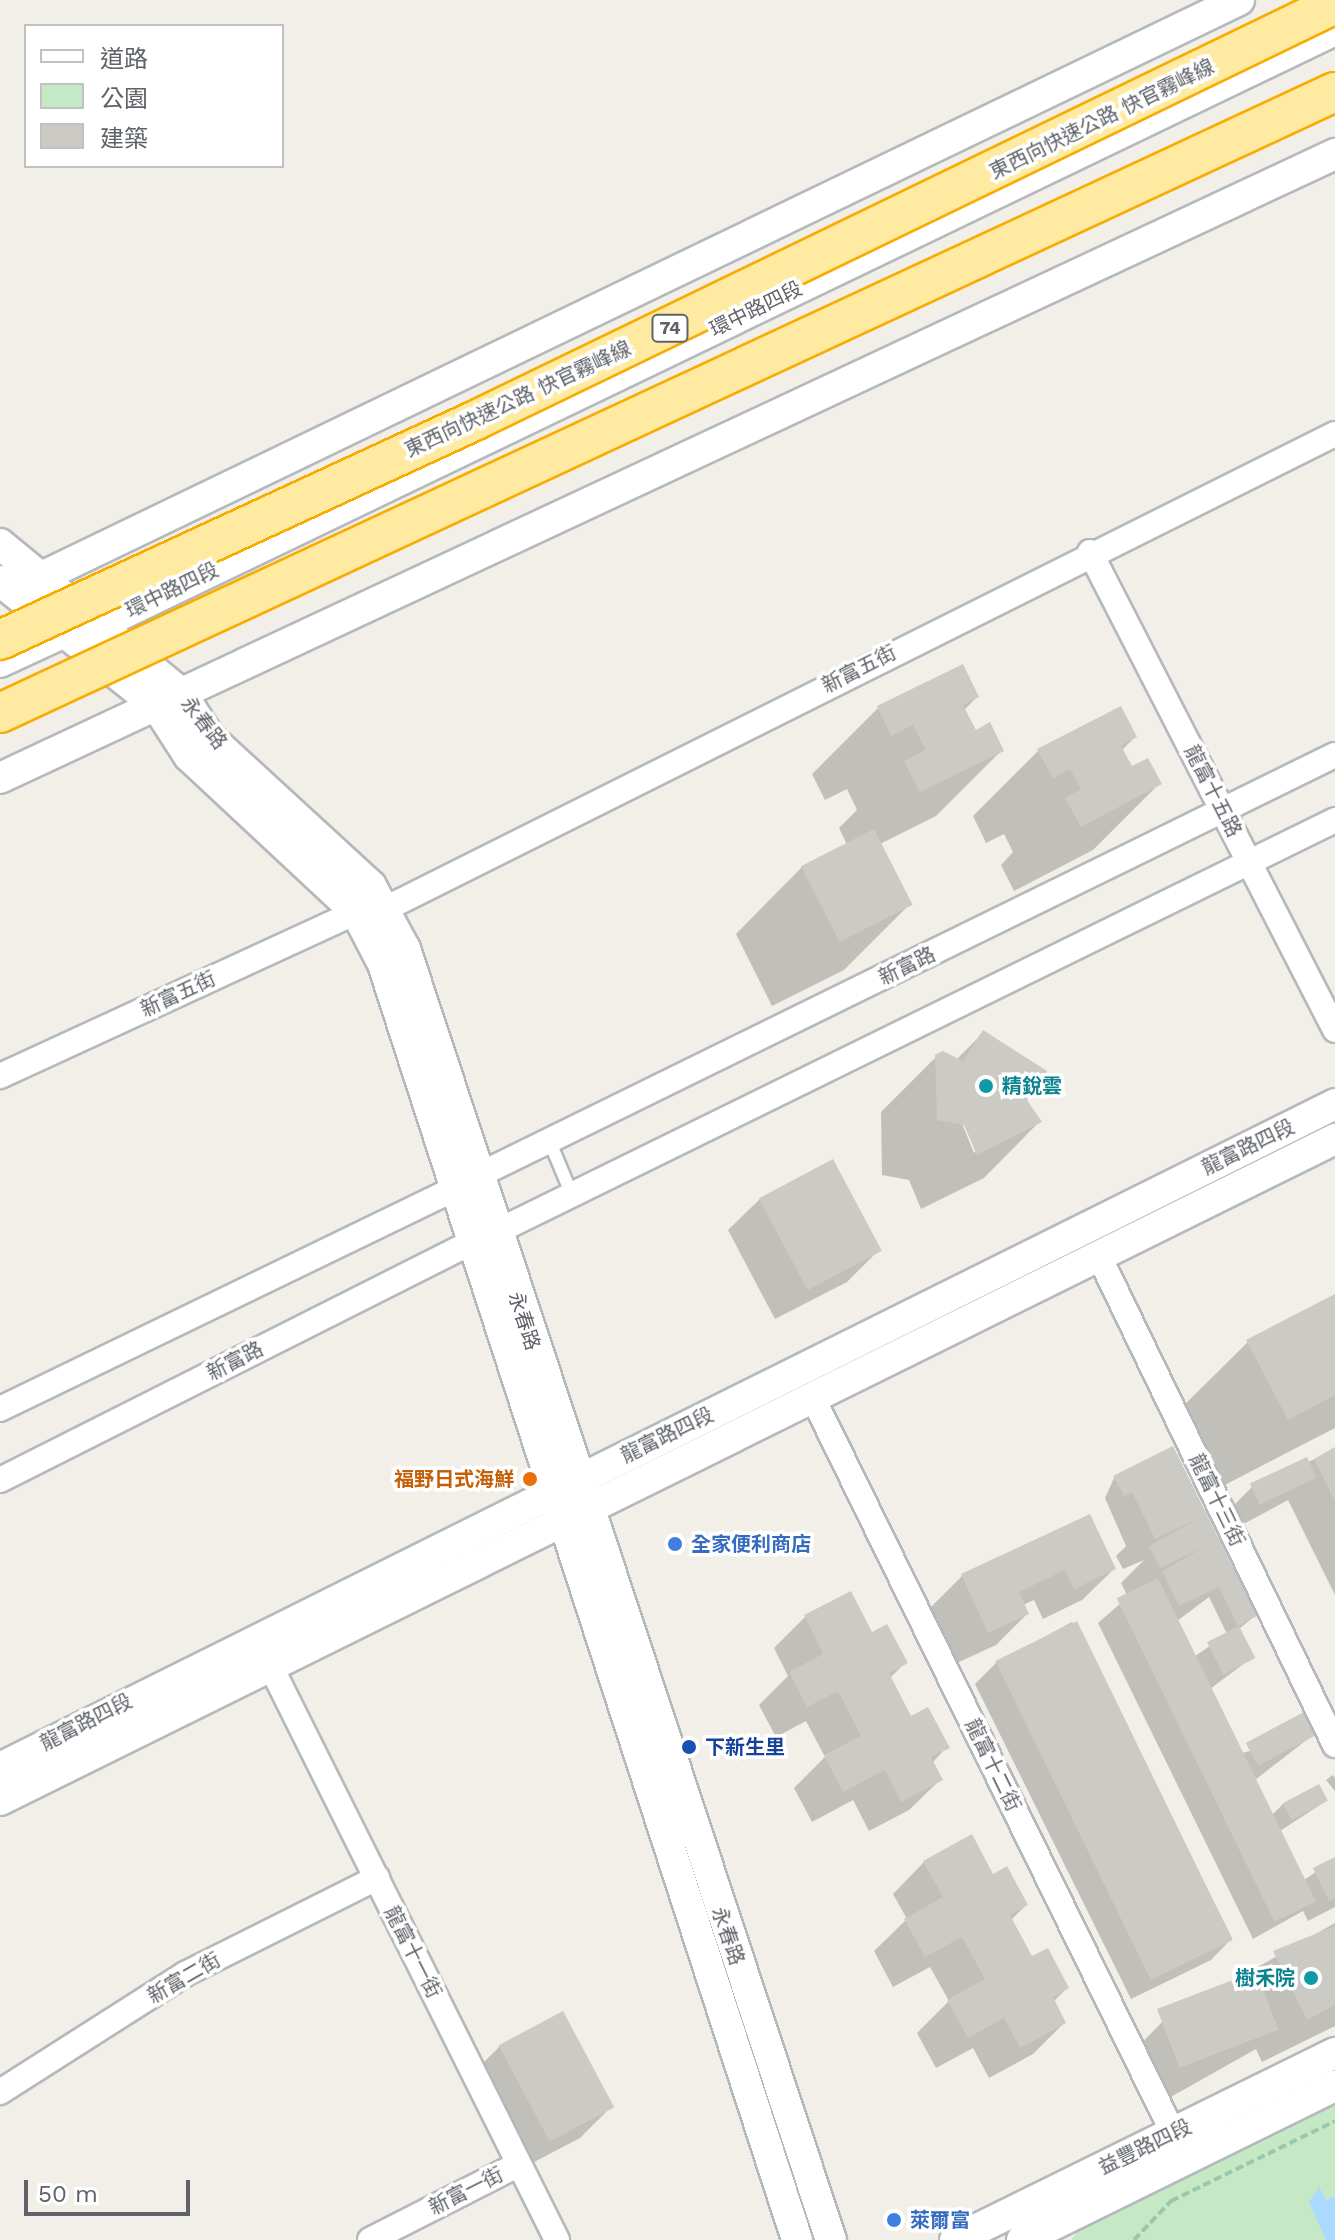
<!DOCTYPE html>
<html>
<head>
<meta charset="utf-8">
<style>
  body { margin:0 }
  #map { position:relative; width:1335px; height:2240px; overflow:hidden; background:#f1efe8; font-family:"Work Sans","Noto Sans TC",sans-serif }
  div>[style] { position:absolute }
  .green>* { inset:0; background:#c5e8c5 }
  .water>* { inset:0; background:#aadaff }
  .shadow>* { inset:0; background:#0003 }
  .building>* { inset:0; background:#cccac5; transform-origin:0 0 }
  .path>* { height:4px; margin-top:-2px; transform-origin:0; background:repeating-linear-gradient(90deg,#9cc7a9 0 8px,transparent 0 12px) }
  .roads { filter:drop-shadow(2px 0 #b5b8bc) drop-shadow(-2px 0 #b5b8bc) drop-shadow(0 2px #b5b8bc) drop-shadow(0 -2px #b5b8bc) }
  .service>* { height:12px; margin:-6px; padding:0 6px; transform-origin:6px; border-radius:6px; background:#fff }
  .minor>* { height:24px; margin:-12px; padding:0 12px; transform-origin:12px; border-radius:12px; background:#fff }
  .tertiary>* { height:30px; margin:-15px; padding:0 15px; transform-origin:15px; border-radius:15px; background:#fff }
  .bridges { filter:drop-shadow(2px 0 #f9ab00) drop-shadow(-2px 0 #f9ab00) drop-shadow(0 2px #f9ab00) drop-shadow(0 -2px #f9ab00) }
  .trunk-bridge>* { height:38px; margin:-19px; padding:0 19px; transform-origin:19px; border-radius:19px; background:#feeaa1 }
  .dots>* { width:22px; height:22px; translate:-50% -50%; box-sizing:border-box; border:4px solid #fff; border-radius:50% }
  span { translate:-50% -50%; white-space:nowrap; text-align:center; line-height:1.15; -webkit-text-stroke:7px #fff; paint-order:stroke }
  .shield-label span { padding:2px 6px; background:#fff; border:2px solid; border-radius:6px; -webkit-text-stroke-width:0 }
  .shield-label { font-size:18px; color:#5f6368; font-weight:700 }
  .street-label { font-size:20px; color:#5f6368 }
  .culture-label { font-size:20px; color:#0d838f; font-weight:700 }
  .left { translate:0 -50%; text-align:left }
  .right { translate:-100% -50%; text-align:right }
  .food-label { font-size:20px; color:#c56008; font-weight:700 }
  .shop-label { font-size:20px; color:#366cbe; font-weight:700 }
  .transit-label { font-size:20px; color:#164399; font-weight:700 }
  .legend { position:absolute; left:24px; top:24px; width:260px; height:144px; box-sizing:border-box; background:#fff; border:2px solid #bfc1c3; margin:0; padding:10px 14px; list-style:none; font-size:24px; color:#5f6368 }
  .legend li { display:flex; align-items:center; gap:16px; height:40px }
  .legend b { width:40px; border:2px solid #bfc1c3 }
  .scale { position:absolute; left:24px; top:2180px; width:166px; height:36px; box-sizing:border-box; border:4px solid #5f6368; border-top:0; padding-left:10px; font-size:24px; line-height:28px; white-space:nowrap; color:#5f6368; -webkit-text-stroke:6px #fff; paint-order:stroke }
</style>
</head>
<body>
<div id="map">
  <div class="green">
    <i style="clip-path:polygon(1335px 2105px,1335px 2240px,1071px 2240px,1079px 2229px)"></i>
  </div>
  <div class="water">
    <i style="clip-path:polygon(1319px 2187px,1326px 2200px,1335px 2196px,1335px 2240px,1326px 2240px,1309px 2202px)"></i>
  </div>
  <div class="shadow">
    <i style="clip-path:polygon(962px 667px,977px 697px,964px 710px,975px 733px,1002px 750px,936px 816px,880px 844px,910px 904px,844px 970px,772px 1006px,736px 934px,802px 867px,847px 845px,839px 828px,857px 810px,847px 789px,825px 800px,812px 774px,878px 708px)"></i>
    <i style="clip-path:polygon(1135px 737px,1122px 750px,1131px 769px,1159px 784px,1093px 850px,1014px 891px,1001px 865px,1013px 852px,1004px 834px,986px 843px,973px 816px,1039px 750px)"></i>
    <i style="clip-path:polygon(evenodd,983px 1033px,1039px 1122px,984px 1178px,921px 1209px,909px 1180px,882px 1175px,881px 1112px,937px 1056px,956px 1060px,983px 1033px,962px 1115px,977px 1150px,974px 1153px,959px 1116px,962px 1115px)"></i>
    <i style="clip-path:polygon(760px 1199px,879px 1250px,847px 1282px,775px 1319px,728px 1230px)"></i>
    <i style="clip-path:polygon(1335px 1297px,1335px 1428px,1217px 1489px,1177px 1412px,1248px 1342px)"></i>
    <i style="clip-path:polygon(1335px 1450px,1335px 1595px,1288px 1500px,1240px 1526px,1231px 1508px,1252px 1487px)"></i>
    <i style="clip-path:polygon(evenodd,1114px 1478px,1206px 1517px,1171px 1539px,1207px 1520px,1255px 1616px,1239px 1629px,1253px 1657px,1210px 1689px,1242px 1753px,1313px 1735px,1255px 1780px,1272px 1815px,1283px 1804px,1326px 1801px,1280px 1831px,1304px 1880px,1335px 1859px,1335px 1907px,1308px 1921px,1303px 1911px,1253px 1939px,1098px 1623px,1128px 1597px,1121px 1583px,1144px 1560px,1123px 1569px,1116px 1556px,1126px 1546px,1105px 1498px,1114px 1478px,1209px 1597px,1227px 1634px,1194px 1657px,1177px 1621px,1209px 1597px)"></i>
    <i style="clip-path:polygon(1090px 1517px,1114px 1569px,1082px 1600px,1043px 1619px,1034px 1600px,1023px 1605px,1027px 1614px,996px 1645px,957px 1663px,931px 1607px,962px 1576px)"></i>
    <i style="clip-path:polygon(850px 1594px,871px 1634px,905px 1663px,889px 1679px,910px 1719px,947px 1747px,932px 1763px,941px 1779px,909px 1810px,869px 1831px,853px 1800px,812px 1822px,794px 1788px,825px 1757px,806px 1721px,776px 1737px,759px 1705px,788px 1676px,774px 1648px,805px 1617px)"></i>
    <i style="clip-path:polygon(1072px 1622px,1232px 1938px,1211px 1960px,1131px 1999px,975px 1684px,996px 1663px)"></i>
    <i style="clip-path:polygon(1333px 1775px,1335px 1779px,1335px 1791px,1326px 1780px)"></i>
    <i style="clip-path:polygon(924px 1862px,992px 1876px,1026px 1905px,1011px 1920px,1032px 1959px,1067px 1988px,1053px 2002px,1064px 2023px,1033px 2054px,989px 2078px,973px 2048px,936px 2068px,917px 2033px,949px 2001px,930px 1967px,893px 1987px,874px 1951px,907px 1919px,893px 1894px)"></i>
    <i style="clip-path:polygon(1335px 1923px,1335px 2026px,1262px 2062px,1256px 2049px,1153px 2107px,1132px 2053px,1163px 2021px)"></i>
    <i style="clip-path:polygon(500px 2046px,611px 2107px,580px 2138px,517px 2171px,468px 2078px)"></i>
  </div>
  <div class="building">
    <i style="clip-path:polygon(963px 664px,979px 697px,963px 705px,976px 730px,990px 722px,1004px 751px,920px 792px,904px 761px,926px 750px,913px 725px,891px 736px,877px 706px)"></i>
    <i style="clip-path:polygon(1121px 706px,1137px 737px,1121px 746px,1132px 766px,1148px 758px,1162px 784px,1081px 827px,1065px 798px,1081px 789px,1070px 769px,1053px 778px,1037px 749px)"></i>
    <i style="left:874px;top:829px;width:85px;height:82px;rotate:63deg"></i>
    <i style="clip-path:polygon(983px 1030px,1047px 1071px,1027px 1100px,1042px 1122px,977px 1155px,964px 1125px,937px 1120px,935px 1055px,943px 1051px,963px 1061px)"></i>
    <i style="left:833px;top:1159px;width:104px;height:84px;rotate:62deg"></i>
    <i style="clip-path:polygon(1335px 1294px,1335px 1395px,1288px 1420px,1246px 1340px)"></i>
    <i style="clip-path:polygon(1173px 1446px,1257px 1616px,1238px 1626px,1219px 1587px,1179px 1606px,1162px 1571px,1204px 1547px,1160px 1568px,1149px 1546px,1201px 1517px,1155px 1539px,1132px 1492px,1124px 1496px,1113px 1476px)"></i>
    <i style="clip-path:polygon(1335px 1447px,1335px 1501px,1314px 1459px)"></i>
    <i style="left:1307px;top:1457px;width:23px;height:63px;rotate:65deg"></i>
    <i style="clip-path:polygon(1090px 1514px,1116px 1569px,1074px 1589px,1065px 1570px,1019px 1592px,1029px 1614px,988px 1633px,961px 1574px)"></i>
    <i style="left:1158px;top:1578px;width:360px;height:46px;rotate:64deg"></i>
    <i style="clip-path:polygon(851px 1591px,872px 1632px,887px 1624px,908px 1663px,889px 1673px,911px 1716px,928px 1707px,950px 1748px,931px 1757px,943px 1780px,901px 1802px,885px 1770px,843px 1792px,824px 1755px,861px 1736px,838px 1691px,807px 1707px,789px 1672px,823px 1654px,804px 1615px)"></i>
    <i style="left:1077px;top:1621px;width:355px;height:91px;rotate:64deg"></i>
    <i style="left:1239px;top:1626px;width:36px;height:36px;rotate:63deg"></i>
    <i style="left:1304px;top:1712px;width:26px;height:66px;rotate:62deg"></i>
    <i style="left:1319px;top:1784px;width:19px;height:41px;rotate:62deg"></i>
    <i style="clip-path:polygon(972px 1834px,993px 1874px,1007px 1866px,1028px 1905px,1010px 1915px,1032px 1956px,1048px 1948px,1069px 1988px,1053px 1997px,1066px 2023px,1020px 2048px,1004px 2018px,968px 2038px,947px 2000px,985px 1979px,962px 1937px,925px 1957px,904px 1919px,943px 1897px,923px 1861px)"></i>
    <i style="clip-path:polygon(1335px 1857px,1335px 1898px,1329px 1901px,1313px 1868px)"></i>
    <i style="clip-path:polygon(1335px 1926px,1335px 2005px,1307px 2020px,1273px 1951px)"></i>
    <i style="left:1256px;top:1971px;width:63px;height:106px;rotate:69deg"></i>
    <i style="left:563px;top:2011px;width:109px;height:73px;rotate:62deg"></i>
  </div>
  <div class="path">
    <i style="left:1134px;top:2240px;width:54px;rotate:-46.5deg"></i>
    <i style="left:1171px;top:2201px;width:182px;rotate:-26deg"></i>
  </div>
  <div class="roads">
    <div class="service">
      <i style="left:549px;top:1140px;width:60px;rotate:67.3deg"></i>
    </div>
    <div class="minor">
      <i style="left:1090px;top:552px;width:537px;rotate:62.86deg"></i>
      <i style="left:385px;top:909px;width:1062px;rotate:-26.57deg"></i>
      <i style="left:0;top:1076px;width:392px;rotate:-24.7deg"></i>
      <i style="left:479px;top:1175px;width:953px;rotate:-26.14deg"></i>
      <i style="left:496px;top:1232px;width:935px;rotate:-26.15deg"></i>
      <i style="left:1099px;top:1256px;width:543px;rotate:64.24deg"></i>
      <i style="left:812px;top:1396px;width:821px;rotate:63.9deg"></i>
      <i style="left:0;top:1409px;width:502px;rotate:-25.85deg"></i>
      <i style="left:0;top:1480px;width:526px;rotate:-26.76deg"></i>
      <i style="left:269px;top:1663px;width:645px;rotate:63.47deg"></i>
      <i style="left:0;top:2092px;width:219px;rotate:-32.5deg"></i>
      <i style="left:185px;top:1974px;width:215px;rotate:-26.6deg"></i>
      <i style="left:370px;top:2240px;width:167px;rotate:-27deg"></i>
    </div>
    <div class="tertiary">
      <i style="left:0;top:544px;width:234px;rotate:39.5deg"></i>
      <i style="left:181px;top:693px;width:52px;rotate:57.5deg"></i>
      <i style="left:209px;top:737px;width:220px;rotate:42.6deg"></i>
      <i style="left:371px;top:886px;width:72px;rotate:61.6deg"></i>
      <i style="left:405px;top:949px;width:1359px;rotate:71.74deg"></i>
      <i style="left:0;top:581px;width:199px;rotate:38.5deg"></i>
      <i style="left:156px;top:705px;width:61px;rotate:57.1deg"></i>
      <i style="left:189px;top:756px;width:229px;rotate:43deg"></i>
      <i style="left:356px;top:912px;width:59px;rotate:62.6deg"></i>
      <i style="left:383px;top:964px;width:1341px;rotate:72.02deg"></i>
      <i style="left:23px;top:586px;width:1350px;rotate:-25.73deg"></i>
      <i style="left:0;top:662px;width:74px;rotate:-24.8deg"></i>
      <i style="left:67px;top:631px;width:30px;rotate:-9deg"></i>
      <i style="left:97px;top:626px;width:1374px;rotate:-25.71deg"></i>
      <i style="left:0;top:778px;width:1474px;rotate:-25.05deg"></i>
      <i style="left:0;top:1768px;width:1491px;rotate:-26.44deg"></i>
      <i style="left:0;top:1800px;width:1490px;rotate:-26.34deg"></i>
      <i style="left:955px;top:2240px;width:424px;rotate:-26.2deg"></i>
      <i style="left:1022px;top:2240px;width:349px;rotate:-26.2deg"></i>
    </div>
  </div>
  <div class="bridges">
    <div class="trunk-bridge">
      <i style="left:0;top:640px;width:522px;rotate:-24.8deg"></i>
      <i style="left:474px;top:421px;width:957px;rotate:-25.84deg"></i>
      <i style="left:0;top:713px;width:1472px;rotate:-24.95deg"></i>
    </div>
  </div>
  <div class="dots">
    <i style="left:986px;top:1086px;background:#0f9aa8"></i>
    <i style="left:530px;top:1479px;background:#e8710a"></i>
    <i style="left:675px;top:1544px;background:#3f7fe0"></i>
    <i style="left:689px;top:1747px;background:#1a4fb4"></i>
    <i style="left:1311px;top:1978px;background:#0f9aa8"></i>
    <i style="left:894px;top:2220px;background:#3f7fe0"></i>
  </div>
  <div class="shield-label">
    <span style="left:670px;top:328px">74</span>
  </div>
  <div class="street-label">
    <span style="left:1102px;top:119px;rotate:-26deg">東西向快速公路 快官霧峰線</span>
    <span style="left:756px;top:309px;rotate:-26deg">環中路四段</span>
    <span style="left:518px;top:399px;rotate:-25deg">東西向快速公路 快官霧峰線</span>
    <span style="left:172px;top:590px;rotate:-26deg">環中路四段</span>
    <span style="left:859px;top:669px;rotate:-27deg">新富五街</span>
    <span style="left:204px;top:723px;rotate:52deg">永春路</span>
    <span style="left:1213px;top:791px;rotate:63deg">龍富十五路</span>
    <span style="left:907px;top:966px;rotate:-26deg">新富路</span>
    <span style="left:178px;top:994px;rotate:-25deg">新富五街</span>
    <span style="left:1248px;top:1147px;rotate:-26deg">龍富路四段</span>
    <span style="left:524px;top:1321px;rotate:72deg">永春路</span>
    <span style="left:235px;top:1361px;rotate:-27deg">新富路</span>
    <span style="left:667px;top:1435px;rotate:-26deg">龍富路四段</span>
    <span style="left:1217px;top:1500px;rotate:64deg">龍富十三街</span>
    <span style="left:86px;top:1722px;rotate:-27deg">龍富路四段</span>
    <span style="left:993px;top:1765px;rotate:64deg">龍富十二街</span>
    <span style="left:728px;top:1936px;rotate:71deg">永春路</span>
    <span style="left:413px;top:1952px;rotate:63deg">龍富十一街</span>
    <span style="left:184px;top:1978px;rotate:-30deg">新富二街</span>
    <span style="left:1145px;top:2147px;rotate:-26deg">益豐路四段</span>
    <span style="left:466px;top:2191px;rotate:-27deg">新富一街</span>
  </div>
  <div class="culture-label">
    <span class="left" style="left:1002px;top:1086px">精銳雲</span>
    <span class="right" style="left:1295px;top:1978px">樹禾院</span>
  </div>
  <div class="food-label">
    <span class="right" style="left:514px;top:1479px">福野日式海鮮</span>
  </div>
  <div class="shop-label">
    <span class="left" style="left:691px;top:1544px">全家便利商店</span>
    <span class="left" style="left:910px;top:2220px">萊爾富</span>
  </div>
  <div class="transit-label">
    <span class="left" style="left:705px;top:1747px">下新生里</span>
  </div>
  <ul class="legend">
  <li><b style="height:10px;background:#fff"></b>道路</li>
  <li><b style="height:22px;background:#c5e8c5"></b>公園</li>
  <li><b style="height:22px;background:#cccac5"></b>建築</li>
  </ul>
  <div class="scale">50 m</div>
</div>
</body>
</html>
